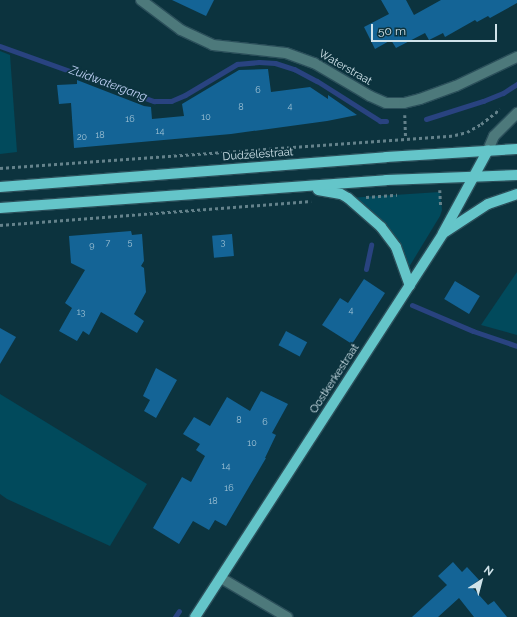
<!DOCTYPE html>
<html>
<head>
<meta charset="utf-8">
<style>
  body { margin:0 }
  #map { position:relative; width:517px; height:617px; overflow:hidden; background:#0c333e; font-family:Raleway,sans-serif }
  div>[style] { position:absolute }
  .green>* { inset:0; background:#014a5c }
  .stream>* { height:5px; margin:-2.5px; padding:0 2.5px; transform-origin:2.5px; border-radius:2.5px; background:#294380 }
  .building>* { inset:0; background:#146496; transform-origin:0 0 }
  .path>* { height:2.5px; margin-top:-1.25px; transform-origin:0; background:repeating-linear-gradient(90deg,#64828b 0 3px,transparent 0 6px) }
  .roads { filter:drop-shadow(1px 0 #2b4f5a) drop-shadow(-1px 0 #2b4f5a) drop-shadow(0 1px #2b4f5a) drop-shadow(0 -1px #2b4f5a) }
  .minor>* { height:10px; margin:-5px; padding:0 5px; transform-origin:5px; border-radius:5px; background:#4d797b }
  .major>* { height:10px; margin:-5px; padding:0 5px; transform-origin:5px; border-radius:5px; background:#64c5c9 }
  span { translate:-50% -50%; white-space:nowrap; text-align:center; line-height:1.15; -webkit-text-stroke:3.5px #0c333e; paint-order:stroke }
  .number-label { font-size:9px; color:#a1c3d5 }
  .number-label span { -webkit-text-stroke-width:0 }
  .street-label { font-size:11px; color:#d0e3ea }
  .water-label { font-size:12px; color:#bed0f5; font-style:italic }
  .north { position:absolute; left:461px; top:561px; width:40px; height:40px; -webkit-text-stroke:3px #0c333e; paint-order:stroke; rotate:36deg; font-size:11px; font-weight:700; line-height:16px; text-align:center; color:#d0e3ea }
  .north::after { content:''; display:block; margin:auto; width:14px; height:18px; background:#d0e3ea; clip-path:polygon(50% 0,100% 100%,50% 72%,0 100%) }
  .scale { position:absolute; left:371px; top:24px; width:126px; height:18px; box-sizing:border-box; border:2px solid #d0e3ea; border-top:0; padding-left:5px; font-size:12px; line-height:14px; white-space:nowrap; color:#d0e3ea; -webkit-text-stroke:3px #0c333e; paint-order:stroke }
</style>
</head>
<body>
<div id="map">
  <div class="green">
    <i style="clip-path:polygon(0 51px,10px 55px,17px 152px,0 154px)"></i>
    <i style="clip-path:polygon(440px 192px,442px 210px,440px 216px,406px 272px,396px 247px,348px 198px)"></i>
    <i style="clip-path:polygon(517px 272px,517px 335px,481px 325px)"></i>
    <i style="clip-path:polygon(0 394px,147px 484px,110px 546px,7px 499px,0 494px)"></i>
  </div>
  <div class="stream">
    <i style="left:0;top:46px;width:164px;rotate:19.7deg"></i>
    <i style="left:154px;top:101px;width:17px"></i>
    <i style="left:171px;top:101px;width:15px;rotate:-23deg"></i>
    <i style="left:185px;top:95px;width:61px;rotate:-30.8deg"></i>
    <i style="left:237px;top:64px;width:22px;rotate:-5deg"></i>
    <i style="left:259px;top:62px;width:16px;rotate:4deg"></i>
    <i style="left:275px;top:63px;width:20px;rotate:18deg"></i>
    <i style="left:294px;top:69px;width:26px;rotate:28deg"></i>
    <i style="left:317px;top:81px;width:75px;rotate:32.4deg"></i>
    <i style="left:380px;top:121px;width:6px"></i>
    <i style="left:426px;top:119px;width:60px;rotate:-17.5deg"></i>
    <i style="left:483px;top:101px;width:22px;rotate:-22deg"></i>
    <i style="left:503px;top:93px;width:17px;rotate:-33deg"></i>
    <i style="left:366px;top:269px;width:25px;rotate:-78deg"></i>
    <i style="left:412px;top:305px;width:66px;rotate:23.1deg"></i>
    <i style="left:473px;top:331px;width:46px;rotate:18.8deg"></i>
    <i style="left:175px;top:617px;width:7px;rotate:-56deg"></i>
  </div>
  <div class="building">
    <i style="clip-path:polygon(172px 0,214px 0,206px 16px)"></i>
    <i style="clip-path:polygon(381px 0,406px 0,414px 15px,441px 0,517px 0,517px 3px,490px 18px,488px 16px,477px 22px,475px 20px,445px 37px,443px 33px,429px 40px,425px 33px,396px 48px,391px 40px,375px 49px,364px 27px,389px 14px)"></i>
    <i style="clip-path:polygon(268px 69px,271px 92px,310px 87px,328px 99px,328px 95px,357px 115px,327px 121px,231px 134px,74px 148px,71px 103px,59px 104px,57px 85px,77px 84px,77px 80px,144px 106px,151px 107px,152px 119px,184px 116px,182px 104px,239px 70px)"></i>
    <i style="clip-path:polygon(131px 231px,132px 235px,142px 234px,144px 261px,141px 266px,144px 268px,146px 292px,134px 314px,144px 321px,137px 333px,101px 312px,89px 335px,83px 331px,77px 341px,59px 331px,72px 308px,65px 303px,85px 270px,71px 263px,69px 236px)"></i>
    <i style="left:232px;top:234px;width:22px;height:20px;rotate:85deg"></i>
    <i style="clip-path:polygon(364px 279px,385px 293px,352px 344px,322px 325px,340px 298px,348px 303px)"></i>
    <i style="left:455px;top:281px;width:29px;height:21px;rotate:31deg"></i>
    <i style="clip-path:polygon(0 328px,16px 337px,0 364px)"></i>
    <i style="left:286px;top:331px;width:24px;height:16px;rotate:28deg"></i>
    <i style="clip-path:polygon(156px 368px,177px 380px,156px 418px,144px 411px,150px 400px,143px 396px)"></i>
    <i style="clip-path:polygon(261px 391px,288px 404px,272px 433px,276px 435px,265px 458px,266px 458px,226px 526px,215px 520px,209px 530px,193px 521px,179px 544px,153px 528px,182px 477px,191px 482px,205px 456px,196px 450px,200px 444px,183px 434px,194px 417px,210px 426px,227px 397px,250px 411px)"></i>
    <i style="clip-path:polygon(453px 562px,462px 572px,467px 567px,479px 580px,471px 586px,488px 605px,494px 601px,507px 617px,474px 617px,459px 598px,438px 617px,412px 617px,447px 585px,438px 576px)"></i>
  </div>
  <div class="path">
    <i style="left:405px;top:115px;width:23px;rotate:88deg"></i>
    <i style="left:0;top:168px;width:456px;rotate:-4.1deg"></i>
    <i style="left:455px;top:135px;width:12px;rotate:-14deg"></i>
    <i style="left:467px;top:132px;width:16px;rotate:-30deg"></i>
    <i style="left:481px;top:124px;width:24px;rotate:-38deg"></i>
    <i style="left:440px;top:190px;width:17px;rotate:87deg"></i>
    <i style="left:366px;top:197px;width:31px;rotate:-4deg"></i>
    <i style="left:0;top:225px;width:312px;rotate:-4.4deg"></i>
  </div>
  <div class="roads">
    <div class="minor">
      <i style="left:141px;top:0;width:50px;rotate:36.9deg"></i>
      <i style="left:181px;top:30px;width:35px;rotate:25deg"></i>
      <i style="left:213px;top:45px;width:73px;rotate:6.3deg"></i>
      <i style="left:286px;top:53px;width:30px;rotate:20deg"></i>
      <i style="left:314px;top:63px;width:65px;rotate:30.5deg"></i>
      <i style="left:370px;top:96px;width:17px;rotate:24deg"></i>
      <i style="left:386px;top:103px;width:18px"></i>
      <i style="left:404px;top:103px;width:16px;rotate:-14deg"></i>
      <i style="left:420px;top:99px;width:38px;rotate:-20deg"></i>
      <i style="left:456px;top:86px;width:68px;rotate:-25.4deg"></i>
      <i style="left:488px;top:150px;width:15px;rotate:-67deg"></i>
      <i style="left:494px;top:136px;width:33px;rotate:-45deg"></i>
      <i style="left:221px;top:578px;width:77px;rotate:30.6deg"></i>
    </div>
    <div class="major">
      <i style="left:0;top:187px;width:387px;rotate:-4.4deg"></i>
      <i style="left:386px;top:157px;width:131px;rotate:-3.5deg"></i>
      <i style="left:318px;top:190px;width:23px;rotate:10deg"></i>
      <i style="left:341px;top:194px;width:8px;rotate:30deg"></i>
      <i style="left:348px;top:198px;width:44px;rotate:41.3deg"></i>
      <i style="left:381px;top:227px;width:25px;rotate:53deg"></i>
      <i style="left:396px;top:247px;width:41px;rotate:70.3deg"></i>
      <i style="left:0;top:208px;width:387px;rotate:-4.1deg"></i>
      <i style="left:386px;top:180px;width:131px;rotate:-2.2deg"></i>
      <i style="left:445px;top:232px;width:51px;rotate:-33.1deg"></i>
      <i style="left:488px;top:204px;width:31px;rotate:-19deg"></i>
      <i style="left:195px;top:617px;width:457px;rotate:-57.1deg"></i>
      <i style="left:443px;top:233px;width:94px;rotate:-61.5deg"></i>
    </div>
  </div>
  <div class="number-label">
    <span style="left:258px;top:90px">6</span>
    <span style="left:290px;top:106px">4</span>
    <span style="left:241px;top:107px">8</span>
    <span style="left:206px;top:117px">10</span>
    <span style="left:130px;top:119px">16</span>
    <span style="left:160px;top:131px">14</span>
    <span style="left:100px;top:135px">18</span>
    <span style="left:82px;top:137px">20</span>
    <span style="left:130px;top:242px">5</span>
    <span style="left:223px;top:242px">3</span>
    <span style="left:108px;top:243px">7</span>
    <span style="left:92px;top:245px">9</span>
    <span style="left:351px;top:310px">4</span>
    <span style="left:81px;top:312px">13</span>
    <span style="left:239px;top:420px">8</span>
    <span style="left:265px;top:422px">6</span>
    <span style="left:252px;top:443px">10</span>
    <span style="left:226px;top:466px">14</span>
    <span style="left:229px;top:488px">16</span>
    <span style="left:213px;top:501px">18</span>
  </div>
  <div class="street-label">
    <span style="left:345px;top:68px;rotate:30deg">Waterstraat</span>
    <span style="left:258px;top:155px;rotate:-4deg">Dudzelestraat</span>
    <span style="left:335px;top:379px;rotate:-57deg">Oostkerkestraat</span>
  </div>
  <div class="water-label">
    <span style="left:108px;top:84px;rotate:20deg">Zuidwatergang</span>
  </div>
  <div class="north">N</div>
  <div class="scale">50 m</div>
</div>
</body>
</html>
